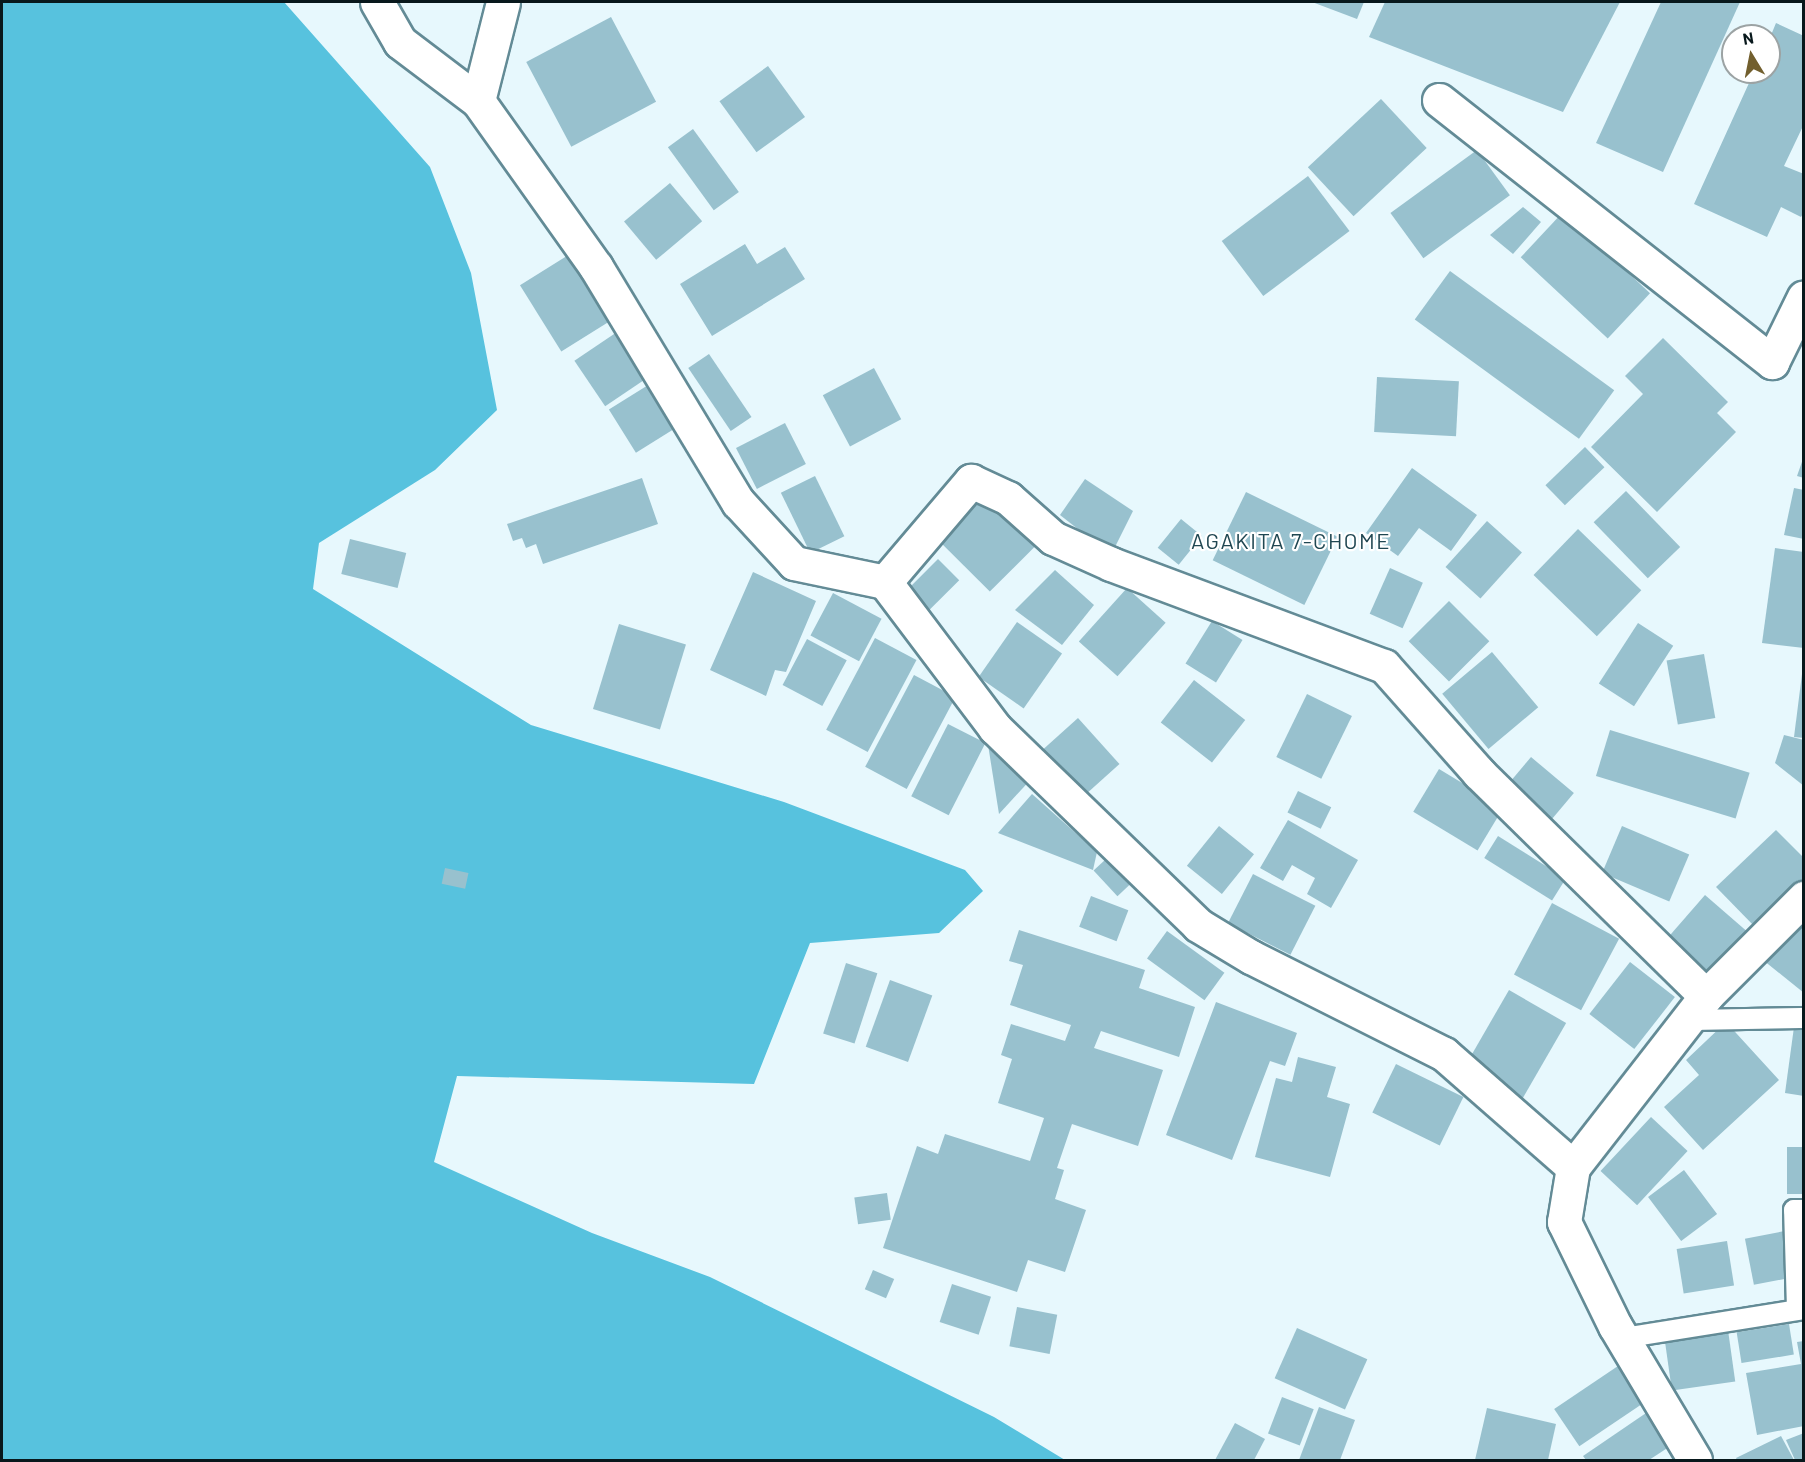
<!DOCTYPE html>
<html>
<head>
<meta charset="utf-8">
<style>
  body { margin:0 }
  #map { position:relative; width:1805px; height:1462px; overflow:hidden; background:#e7f8fd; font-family:Barlow,sans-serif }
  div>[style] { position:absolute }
  .forest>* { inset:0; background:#57c2de }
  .building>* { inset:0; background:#98c1ce; transform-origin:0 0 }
  .roads { filter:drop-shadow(2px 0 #638b96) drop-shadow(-2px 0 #638b96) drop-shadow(0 2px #638b96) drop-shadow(0 -2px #638b96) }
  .service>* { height:20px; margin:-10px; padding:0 10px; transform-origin:10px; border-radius:10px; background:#fff }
  .minor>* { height:33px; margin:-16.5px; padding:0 16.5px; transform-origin:16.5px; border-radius:16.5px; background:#fff }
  span { translate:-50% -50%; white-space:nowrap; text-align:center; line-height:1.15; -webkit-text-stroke:4.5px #fff; paint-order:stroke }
  .neighbourhood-label { font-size:22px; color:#204752; letter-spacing:1.5px }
  .frame { position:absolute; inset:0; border:3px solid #08181c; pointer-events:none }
  .north { position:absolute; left:1721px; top:24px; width:60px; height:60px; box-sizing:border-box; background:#fff; border:2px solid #9ca3a4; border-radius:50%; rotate:350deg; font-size:16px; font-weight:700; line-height:24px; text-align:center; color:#08181c }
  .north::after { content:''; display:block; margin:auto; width:21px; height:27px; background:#725f2e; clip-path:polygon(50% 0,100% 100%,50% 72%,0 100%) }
</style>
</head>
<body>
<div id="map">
  <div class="forest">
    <i style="clip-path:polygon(2px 2px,284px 2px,430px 167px,471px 273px,497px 410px,435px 470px,319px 543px,313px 589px,531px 725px,784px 802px,965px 870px,983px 891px,939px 933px,810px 943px,754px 1084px,457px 1076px,434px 1162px,592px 1233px,710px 1277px,994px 1417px,1065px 1460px,2px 1460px)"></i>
  </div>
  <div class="building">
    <i style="clip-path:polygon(1312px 2px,1364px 2px,1357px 19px)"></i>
    <i style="clip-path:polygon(1385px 2px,1620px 2px,1563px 112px,1369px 37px)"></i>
    <i style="clip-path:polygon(1661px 2px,1740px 2px,1663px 172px,1596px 143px)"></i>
    <i style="left:611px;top:17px;width:96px;height:96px;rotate:62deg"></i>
    <i style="clip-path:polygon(1776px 23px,1804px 36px,1804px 124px,1784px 166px,1804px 174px,1804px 212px,1801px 217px,1781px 207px,1767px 237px,1694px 204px,1754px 72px,1769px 72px,1769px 40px)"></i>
    <i style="left:768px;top:66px;width:63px;height:60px;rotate:54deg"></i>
    <i style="left:1381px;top:99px;width:67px;height:100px;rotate:47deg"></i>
    <i style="left:693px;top:129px;width:78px;height:31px;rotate:54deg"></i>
    <i style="left:1477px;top:150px;width:56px;height:107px;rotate:54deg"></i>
    <i style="left:1308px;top:176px;width:69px;height:108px;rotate:53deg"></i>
    <i style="left:670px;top:183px;width:50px;height:60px;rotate:50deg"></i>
    <i style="clip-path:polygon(1523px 207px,1541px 222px,1513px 254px,1490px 235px)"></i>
    <i style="left:1563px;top:212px;width:119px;height:62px;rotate:43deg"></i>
    <i style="clip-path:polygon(745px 244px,757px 264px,785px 247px,805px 279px,712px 336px,680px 284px)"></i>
    <i style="left:570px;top:254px;width:78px;height:59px;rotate:58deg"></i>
    <i style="left:1450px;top:271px;width:203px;height:60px;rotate:36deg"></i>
    <i style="left:620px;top:330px;width:55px;height:55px;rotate:56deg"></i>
    <i style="clip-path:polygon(1663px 338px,1728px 402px,1717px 413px,1736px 432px,1657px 512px,1591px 447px,1643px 394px,1625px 376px)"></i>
    <i style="left:709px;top:354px;width:76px;height:25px;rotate:56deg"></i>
    <i style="left:874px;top:368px;width:58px;height:58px;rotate:62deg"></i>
    <i style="left:1377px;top:377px;width:82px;height:55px;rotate:3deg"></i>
    <i style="left:653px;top:382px;width:51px;height:52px;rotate:58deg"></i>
    <i style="left:785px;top:423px;width:46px;height:55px;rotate:63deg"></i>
    <i style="left:1585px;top:447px;width:28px;height:55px;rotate:46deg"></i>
    <i style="clip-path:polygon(1804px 456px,1804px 478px,1797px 476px)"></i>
    <i style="clip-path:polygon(1412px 468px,1477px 515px,1451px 551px,1419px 528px,1398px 556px,1366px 533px)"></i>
    <i style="left:815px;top:476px;width:67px;height:38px;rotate:64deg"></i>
    <i style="clip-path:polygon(642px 478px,658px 524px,543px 564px,536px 544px,526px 548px,522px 538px,513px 541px,507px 524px)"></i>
    <i style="clip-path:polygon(1085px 479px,1133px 511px,1111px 555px,1060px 515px)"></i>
    <i style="clip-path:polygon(1794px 488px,1804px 490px,1804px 539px,1784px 535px)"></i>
    <i style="left:1626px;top:491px;width:78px;height:45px;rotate:46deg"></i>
    <i style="left:1246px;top:492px;width:102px;height:76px;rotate:26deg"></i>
    <i style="left:987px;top:494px;width:71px;height:67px;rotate:45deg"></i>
    <i style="left:1181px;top:519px;width:27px;height:37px;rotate:39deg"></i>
    <i style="left:1487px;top:521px;width:47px;height:62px;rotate:42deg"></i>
    <i style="left:1578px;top:529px;width:88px;height:64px;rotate:44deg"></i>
    <i style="left:350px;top:539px;width:58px;height:36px;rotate:14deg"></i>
    <i style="clip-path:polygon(1775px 548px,1804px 552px,1804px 648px,1762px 643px)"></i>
    <i style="left:938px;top:559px;width:30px;height:43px;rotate:45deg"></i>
    <i style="left:1390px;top:568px;width:36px;height:50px;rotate:24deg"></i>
    <i style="clip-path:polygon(1055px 570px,1094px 605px,1062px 645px,1015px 610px)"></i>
    <i style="clip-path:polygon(753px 572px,816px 601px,786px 672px,775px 670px,766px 696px,710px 670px)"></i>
    <i style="left:1127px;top:588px;width:52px;height:72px;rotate:42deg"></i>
    <i style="left:833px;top:593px;width:55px;height:48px;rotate:28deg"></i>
    <i style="left:1449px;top:601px;width:57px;height:57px;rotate:45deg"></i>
    <i style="left:1212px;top:621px;width:36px;height:50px;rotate:32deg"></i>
    <i style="left:1017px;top:622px;width:55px;height:67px;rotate:35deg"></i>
    <i style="left:1638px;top:623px;width:42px;height:72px;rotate:33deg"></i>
    <i style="left:619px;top:624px;width:70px;height:89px;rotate:17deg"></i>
    <i style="left:875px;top:638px;width:47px;height:104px;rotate:28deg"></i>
    <i style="left:807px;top:639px;width:45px;height:52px;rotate:28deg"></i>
    <i style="left:1492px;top:652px;width:72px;height:65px;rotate:50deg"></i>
    <i style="left:1704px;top:654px;width:65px;height:38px;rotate:80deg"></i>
    <i style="clip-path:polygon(1802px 674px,1804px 674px,1804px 738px,1794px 737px)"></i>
    <i style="left:914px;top:675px;width:47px;height:104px;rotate:28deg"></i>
    <i style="left:1194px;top:680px;width:65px;height:54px;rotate:38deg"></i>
    <i style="left:1307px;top:694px;width:50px;height:70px;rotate:26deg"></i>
    <i style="left:1078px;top:718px;width:62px;height:52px;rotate:48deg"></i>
    <i style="left:948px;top:724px;width:42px;height:81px;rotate:27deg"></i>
    <i style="left:1610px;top:730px;width:146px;height:48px;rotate:17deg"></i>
    <i style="clip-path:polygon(986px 732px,1034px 776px,999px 814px)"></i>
    <i style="clip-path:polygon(1784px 735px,1804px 740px,1804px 786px,1775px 763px)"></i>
    <i style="left:1531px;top:757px;width:56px;height:38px;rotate:40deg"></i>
    <i style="left:1439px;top:769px;width:75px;height:50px;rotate:31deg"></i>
    <i style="left:1298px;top:791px;width:37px;height:24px;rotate:26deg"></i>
    <i style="clip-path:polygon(1032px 794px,1097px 852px,1093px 870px,998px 833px)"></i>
    <i style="clip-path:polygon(1288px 820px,1358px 860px,1331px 908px,1307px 894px,1315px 878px,1292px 865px,1283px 881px,1260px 868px)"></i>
    <i style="left:1219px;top:826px;width:45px;height:51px;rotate:39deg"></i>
    <i style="left:1622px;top:826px;width:73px;height:51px;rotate:23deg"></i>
    <i style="clip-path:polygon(1776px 830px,1804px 858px,1804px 884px,1756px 928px,1716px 887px)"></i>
    <i style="left:1498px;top:836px;width:80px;height:26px;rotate:32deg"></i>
    <i style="left:1106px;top:859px;width:35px;height:17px;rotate:47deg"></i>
    <i style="left:445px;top:868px;width:24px;height:16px;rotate:12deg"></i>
    <i style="left:1253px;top:874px;width:70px;height:55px;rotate:27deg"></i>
    <i style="left:1705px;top:895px;width:60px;height:67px;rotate:41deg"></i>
    <i style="left:1091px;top:896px;width:40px;height:33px;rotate:21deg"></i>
    <i style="left:1552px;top:903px;width:76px;height:81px;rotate:28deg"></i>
    <i style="clip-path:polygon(1804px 920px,1804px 993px,1763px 960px)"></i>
    <i style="clip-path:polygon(1019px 930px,1145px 970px,1139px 988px,1195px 1007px,1179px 1057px,1101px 1031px,1094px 1048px,1163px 1070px,1138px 1146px,1072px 1124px,1057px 1168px,1064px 1170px,1055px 1199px,1086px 1210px,1065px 1272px,1028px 1260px,1017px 1292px,883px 1248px,917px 1146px,938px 1154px,945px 1134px,1030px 1161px,1044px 1118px,998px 1103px,1012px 1059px,1001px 1055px,1011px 1024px,1065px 1041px,1071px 1025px,1010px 1005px,1023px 965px,1009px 961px)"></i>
    <i style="left:1167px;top:931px;width:71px;height:34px;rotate:36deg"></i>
    <i style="left:1630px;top:962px;width:57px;height:66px;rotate:38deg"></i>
    <i style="left:846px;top:963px;width:33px;height:74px;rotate:18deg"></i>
    <i style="left:890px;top:980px;width:45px;height:71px;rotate:20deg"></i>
    <i style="left:1509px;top:990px;width:66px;height:92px;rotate:30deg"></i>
    <i style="clip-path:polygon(1216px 1002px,1297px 1033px,1285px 1066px,1270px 1061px,1232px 1160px,1166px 1135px)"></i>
    <i style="clip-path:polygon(1726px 1022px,1779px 1080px,1703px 1150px,1664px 1107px,1699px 1075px,1686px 1060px)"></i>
    <i style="clip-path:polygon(1794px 1027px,1804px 1028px,1804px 1096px,1785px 1093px)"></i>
    <i style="clip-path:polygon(1298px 1057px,1336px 1067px,1327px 1097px,1350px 1104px,1330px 1177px,1255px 1157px,1276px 1078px,1292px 1082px)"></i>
    <i style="left:1396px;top:1064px;width:75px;height:54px;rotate:26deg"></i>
    <i style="left:1651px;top:1117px;width:50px;height:74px;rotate:43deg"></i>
    <i style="left:1787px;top:1147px;width:17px;height:47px"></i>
    <i style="left:1684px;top:1170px;width:55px;height:45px;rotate:53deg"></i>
    <i style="left:887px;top:1193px;width:27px;height:33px;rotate:82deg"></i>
    <i style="left:1795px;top:1229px;width:47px;height:51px;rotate:79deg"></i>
    <i style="left:1727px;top:1241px;width:45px;height:51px;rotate:81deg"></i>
    <i style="left:873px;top:1270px;width:23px;height:21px;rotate:23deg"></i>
    <i style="left:952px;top:1284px;width:41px;height:40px;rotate:18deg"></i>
    <i style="left:1017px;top:1307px;width:41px;height:40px;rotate:11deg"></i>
    <i style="left:1789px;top:1324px;width:31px;height:53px;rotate:81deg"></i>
    <i style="left:1297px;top:1328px;width:77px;height:55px;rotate:24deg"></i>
    <i style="left:1728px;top:1330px;width:52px;height:64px;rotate:82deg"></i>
    <i style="clip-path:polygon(1804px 1341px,1804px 1426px,1757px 1435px,1746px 1373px,1801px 1364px,1797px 1342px)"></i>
    <i style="left:1618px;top:1366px;width:45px;height:77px;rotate:56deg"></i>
    <i style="left:1282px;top:1397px;width:34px;height:39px;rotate:21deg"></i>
    <i style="clip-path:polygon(1319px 1407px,1355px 1420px,1340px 1460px,1299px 1460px)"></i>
    <i style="clip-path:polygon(1487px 1408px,1556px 1424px,1548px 1460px,1475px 1460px)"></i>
    <i style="clip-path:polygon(1649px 1411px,1672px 1445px,1649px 1460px,1586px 1460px,1583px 1456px)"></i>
    <i style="clip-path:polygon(1235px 1423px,1265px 1439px,1254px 1460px,1215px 1460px)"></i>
    <i style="clip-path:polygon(1804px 1433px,1804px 1460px,1795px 1460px,1786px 1440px)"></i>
    <i style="clip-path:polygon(1781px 1436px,1794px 1460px,1737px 1460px,1736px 1458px)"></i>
  </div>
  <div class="roads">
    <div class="service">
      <i style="left:1688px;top:1020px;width:116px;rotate:-1deg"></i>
      <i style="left:1797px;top:1309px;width:99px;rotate:-91.7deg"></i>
      <i style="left:1794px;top:1210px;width:10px"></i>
      <i style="left:1623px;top:1338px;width:183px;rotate:-9.1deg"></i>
    </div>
    <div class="minor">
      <i style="left:377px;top:2px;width:46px;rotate:60.1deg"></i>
      <i style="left:400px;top:42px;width:98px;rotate:37.1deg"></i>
      <i style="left:478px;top:101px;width:204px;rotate:54.6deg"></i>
      <i style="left:596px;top:267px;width:275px;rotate:58.9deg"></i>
      <i style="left:738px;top:502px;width:83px;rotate:47.4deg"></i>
      <i style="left:794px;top:563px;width:93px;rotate:11.8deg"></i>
      <i style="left:885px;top:582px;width:183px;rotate:53deg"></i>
      <i style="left:995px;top:728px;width:283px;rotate:44.1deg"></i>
      <i style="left:1198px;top:925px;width:62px;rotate:31.1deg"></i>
      <i style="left:1251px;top:957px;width:216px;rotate:26.7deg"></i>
      <i style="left:1444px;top:1054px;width:171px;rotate:41.2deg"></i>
      <i style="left:1439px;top:100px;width:424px;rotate:38.2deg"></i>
      <i style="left:1772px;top:362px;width:72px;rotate:-63.8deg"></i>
      <i style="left:478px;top:101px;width:102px;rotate:-75.8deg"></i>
      <i style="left:885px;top:582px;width:133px;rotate:-49.6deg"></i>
      <i style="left:971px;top:481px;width:41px;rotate:24.7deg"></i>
      <i style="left:1008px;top:498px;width:60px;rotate:41.6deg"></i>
      <i style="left:1053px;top:538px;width:64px;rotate:24.1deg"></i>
      <i style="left:1111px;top:564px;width:291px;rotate:20.5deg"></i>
      <i style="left:1384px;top:666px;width:143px;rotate:48.4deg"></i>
      <i style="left:1479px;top:773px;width:318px;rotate:44.5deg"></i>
      <i style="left:1695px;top:1460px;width:156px;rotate:-120.8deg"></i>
      <i style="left:1615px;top:1326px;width:116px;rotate:-116.1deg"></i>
      <i style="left:1564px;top:1222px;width:56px;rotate:-80.7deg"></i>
      <i style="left:1573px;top:1167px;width:217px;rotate:-52.1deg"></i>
      <i style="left:1706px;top:996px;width:139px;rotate:-45deg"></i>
    </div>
  </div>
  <div class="neighbourhood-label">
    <span style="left:1291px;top:541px">AGAKITA 7-CHOME</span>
  </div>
  <div class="frame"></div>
  <div class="north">N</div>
</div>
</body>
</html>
